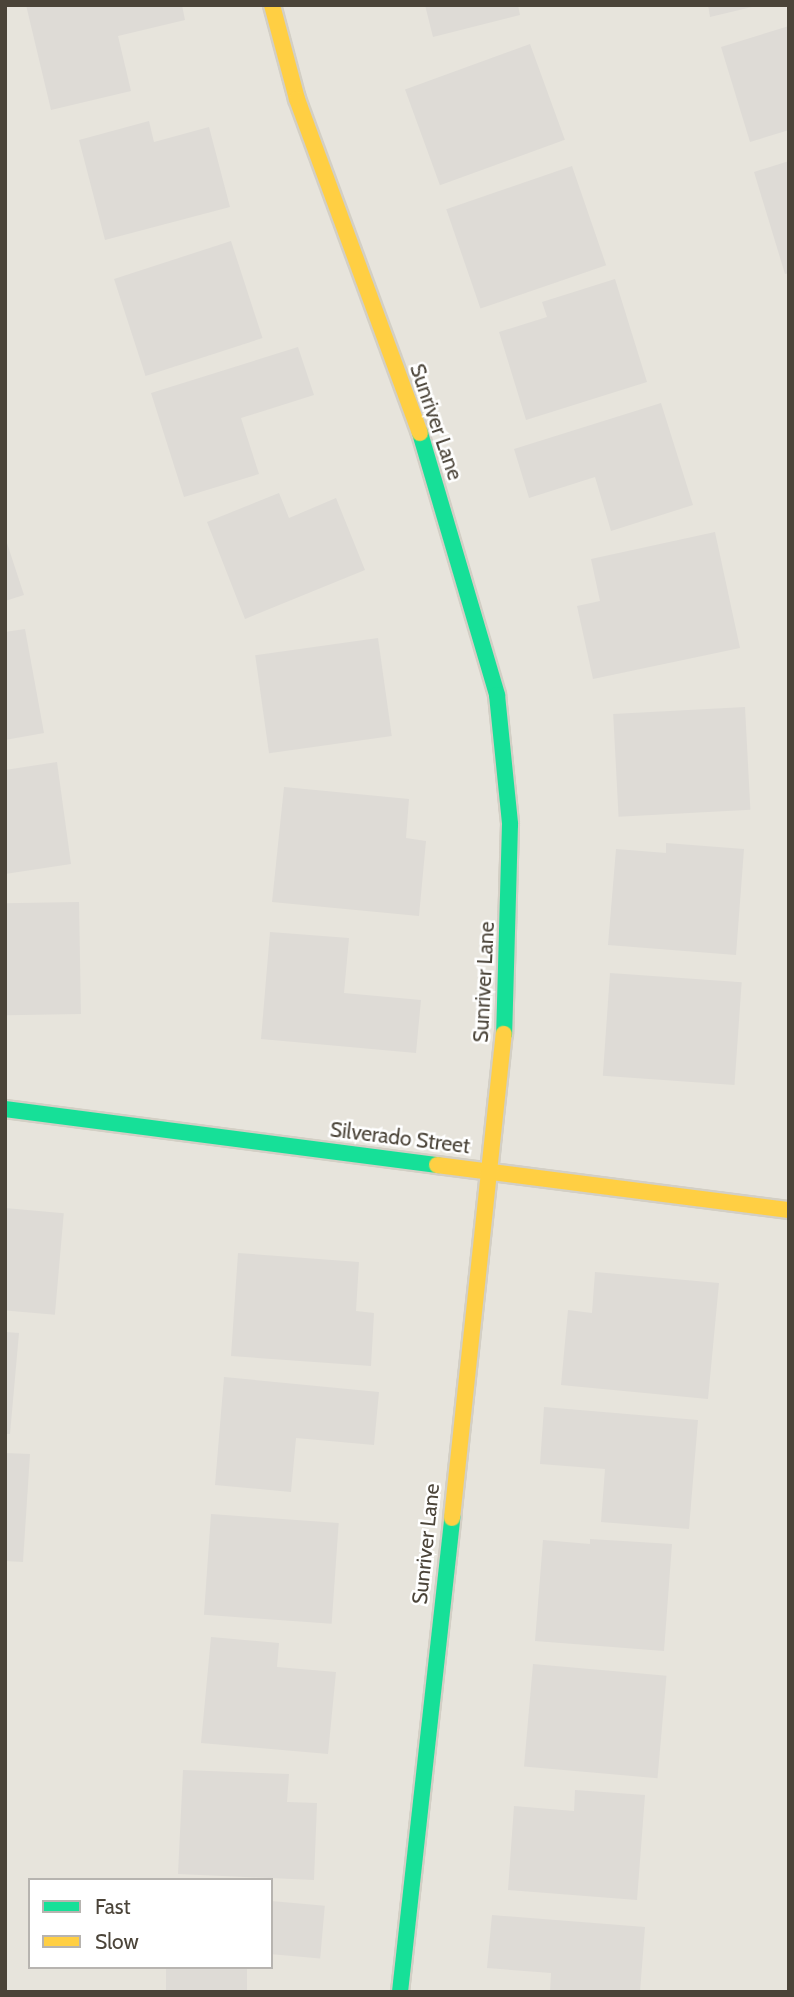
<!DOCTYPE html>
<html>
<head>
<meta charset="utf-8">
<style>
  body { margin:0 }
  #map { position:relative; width:794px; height:1997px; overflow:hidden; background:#f4f2ee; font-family:Cabin,sans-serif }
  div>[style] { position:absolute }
  .residential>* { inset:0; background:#e7e4dc }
  .building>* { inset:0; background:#dedbd6; transform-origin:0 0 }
  .roads { filter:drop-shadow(2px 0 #d3cfc5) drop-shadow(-2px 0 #d3cfc5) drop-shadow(0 2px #d3cfc5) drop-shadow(0 -2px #d3cfc5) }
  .fast>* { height:16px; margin:-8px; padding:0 8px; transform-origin:8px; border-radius:8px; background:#16e098 }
  .slow>* { height:16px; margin:-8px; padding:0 8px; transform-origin:8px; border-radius:8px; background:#ffcf43 }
  span { translate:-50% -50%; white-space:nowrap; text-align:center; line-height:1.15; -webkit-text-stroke:5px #fff; paint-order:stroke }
  .street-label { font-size:21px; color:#4b4439 }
  .frame { position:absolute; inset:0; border:7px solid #4b4439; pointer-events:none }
  .legend { position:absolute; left:28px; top:1878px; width:245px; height:91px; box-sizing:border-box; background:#fff; border:2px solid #b7b4b0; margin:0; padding:9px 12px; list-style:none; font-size:21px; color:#4b4439 }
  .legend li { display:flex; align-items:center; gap:14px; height:35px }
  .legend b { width:35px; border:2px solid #b7b4b0 }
</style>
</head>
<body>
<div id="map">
  <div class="residential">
    <i style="clip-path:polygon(evenodd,5px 5px,789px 5px,789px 1992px,5px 1992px,5px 5px,30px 1880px,271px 1880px,271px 1967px,30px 1967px,30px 1880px)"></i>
  </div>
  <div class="building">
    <i style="clip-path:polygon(26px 5px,182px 5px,185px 20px,118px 36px,131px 91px,51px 110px)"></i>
    <i style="clip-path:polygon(425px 5px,518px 5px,520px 15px,433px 37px)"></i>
    <i style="clip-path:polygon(708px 5px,756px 5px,756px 6px,710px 17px)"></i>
    <i style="clip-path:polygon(789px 26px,789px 130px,750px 142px,721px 47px)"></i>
    <i style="left:530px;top:44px;width:102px;height:133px;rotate:70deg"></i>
    <i style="clip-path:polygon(149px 121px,154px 142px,209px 127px,230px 207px,105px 240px,79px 140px)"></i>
    <i style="clip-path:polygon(789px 161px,789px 273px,785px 274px,754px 172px)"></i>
    <i style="left:572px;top:166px;width:105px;height:133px;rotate:71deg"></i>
    <i style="left:231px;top:241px;width:102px;height:123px;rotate:72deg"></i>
    <i style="clip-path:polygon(615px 279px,647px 382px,526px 420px,499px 332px,547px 317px,542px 302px)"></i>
    <i style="clip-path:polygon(298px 347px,314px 395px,241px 418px,259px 474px,184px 497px,151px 393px)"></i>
    <i style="clip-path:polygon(661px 403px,693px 505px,611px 531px,595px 477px,529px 498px,514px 449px)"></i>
    <i style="clip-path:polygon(279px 493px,289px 518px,336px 498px,365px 570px,245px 619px,207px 522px)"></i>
    <i style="clip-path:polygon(715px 532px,740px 648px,593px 679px,577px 606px,600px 601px,591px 559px)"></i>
    <i style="clip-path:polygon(5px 537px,24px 595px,5px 601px)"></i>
    <i style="clip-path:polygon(25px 629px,44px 733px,5px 740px,5px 632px)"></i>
    <i style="left:378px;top:638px;width:99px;height:124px;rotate:82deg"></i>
    <i style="left:745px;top:707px;width:103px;height:132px;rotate:87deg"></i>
    <i style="clip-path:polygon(57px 762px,71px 864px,5px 874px,5px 770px)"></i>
    <i style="clip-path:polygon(284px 787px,409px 799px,406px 838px,426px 841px,419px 916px,272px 902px)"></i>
    <i style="clip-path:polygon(666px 843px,744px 849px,736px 955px,608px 945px,616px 849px,666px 853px)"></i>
    <i style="left:79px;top:902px;width:112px;height:74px;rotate:89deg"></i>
    <i style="clip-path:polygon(270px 932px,349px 938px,344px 993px,421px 1000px,416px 1053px,261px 1039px)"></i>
    <i style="left:610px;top:973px;width:132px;height:103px;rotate:4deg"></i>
    <i style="left:5px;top:1208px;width:59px;height:102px;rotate:5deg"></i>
    <i style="clip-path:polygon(238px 1253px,359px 1262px,356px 1311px,374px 1313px,371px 1366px,231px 1356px)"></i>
    <i style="clip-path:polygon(595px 1272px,719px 1283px,708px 1399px,561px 1385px,568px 1310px,592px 1313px)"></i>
    <i style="clip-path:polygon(5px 1332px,19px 1333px,10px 1434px,5px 1434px)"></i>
    <i style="clip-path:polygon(224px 1377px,379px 1392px,374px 1445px,296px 1438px,291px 1492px,215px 1485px)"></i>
    <i style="clip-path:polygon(544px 1407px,698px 1420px,689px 1529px,601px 1522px,605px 1469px,540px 1464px)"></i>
    <i style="clip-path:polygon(5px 1453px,30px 1454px,23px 1562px,5px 1561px)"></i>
    <i style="left:211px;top:1514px;width:128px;height:101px;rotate:4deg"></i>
    <i style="clip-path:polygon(590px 1539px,672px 1544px,664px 1651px,535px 1641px,543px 1540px,590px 1544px)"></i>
    <i style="clip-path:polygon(211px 1637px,279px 1643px,277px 1667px,336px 1672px,328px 1754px,201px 1743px)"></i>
    <i style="left:533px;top:1664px;width:134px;height:103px;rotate:5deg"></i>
    <i style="clip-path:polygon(183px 1770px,289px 1774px,287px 1802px,317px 1803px,314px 1880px,178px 1874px)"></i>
    <i style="clip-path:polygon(575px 1790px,645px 1795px,637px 1900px,508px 1890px,514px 1806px,574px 1811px)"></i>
    <i style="left:271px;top:1901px;width:54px;height:53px;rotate:5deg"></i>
    <i style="clip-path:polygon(492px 1915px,645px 1927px,640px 1992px,550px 1992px,551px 1973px,487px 1968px)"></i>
    <i style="left:166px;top:1967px;width:81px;height:25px"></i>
  </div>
  <div class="roads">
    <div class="fast">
      <i style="left:420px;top:433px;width:273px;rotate:73.6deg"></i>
      <i style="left:497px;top:695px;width:130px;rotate:84.2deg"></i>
      <i style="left:510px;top:824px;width:210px;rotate:91.6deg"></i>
      <i style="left:5px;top:1109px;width:436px;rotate:7.4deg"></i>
      <i style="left:400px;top:1992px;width:477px;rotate:-83.7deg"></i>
    </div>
    <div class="slow">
      <i style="left:272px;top:5px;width:97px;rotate:75.1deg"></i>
      <i style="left:297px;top:99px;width:356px;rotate:69.8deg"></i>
      <i style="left:437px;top:1165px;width:355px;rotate:7.3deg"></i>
      <i style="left:452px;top:1518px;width:487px;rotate:-83.9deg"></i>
    </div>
  </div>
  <div class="street-label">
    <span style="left:436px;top:422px;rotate:71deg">Sunriver Lane</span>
    <span style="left:484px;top:982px;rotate:-87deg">Sunriver Lane</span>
    <span style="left:400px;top:1138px;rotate:7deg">Silverado Street</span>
    <span style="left:426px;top:1544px;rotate:-84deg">Sunriver Lane</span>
  </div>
  <div class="frame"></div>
  <ul class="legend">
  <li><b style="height:9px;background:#16e098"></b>Fast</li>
  <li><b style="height:9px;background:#ffcf43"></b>Slow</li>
  </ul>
</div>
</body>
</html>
